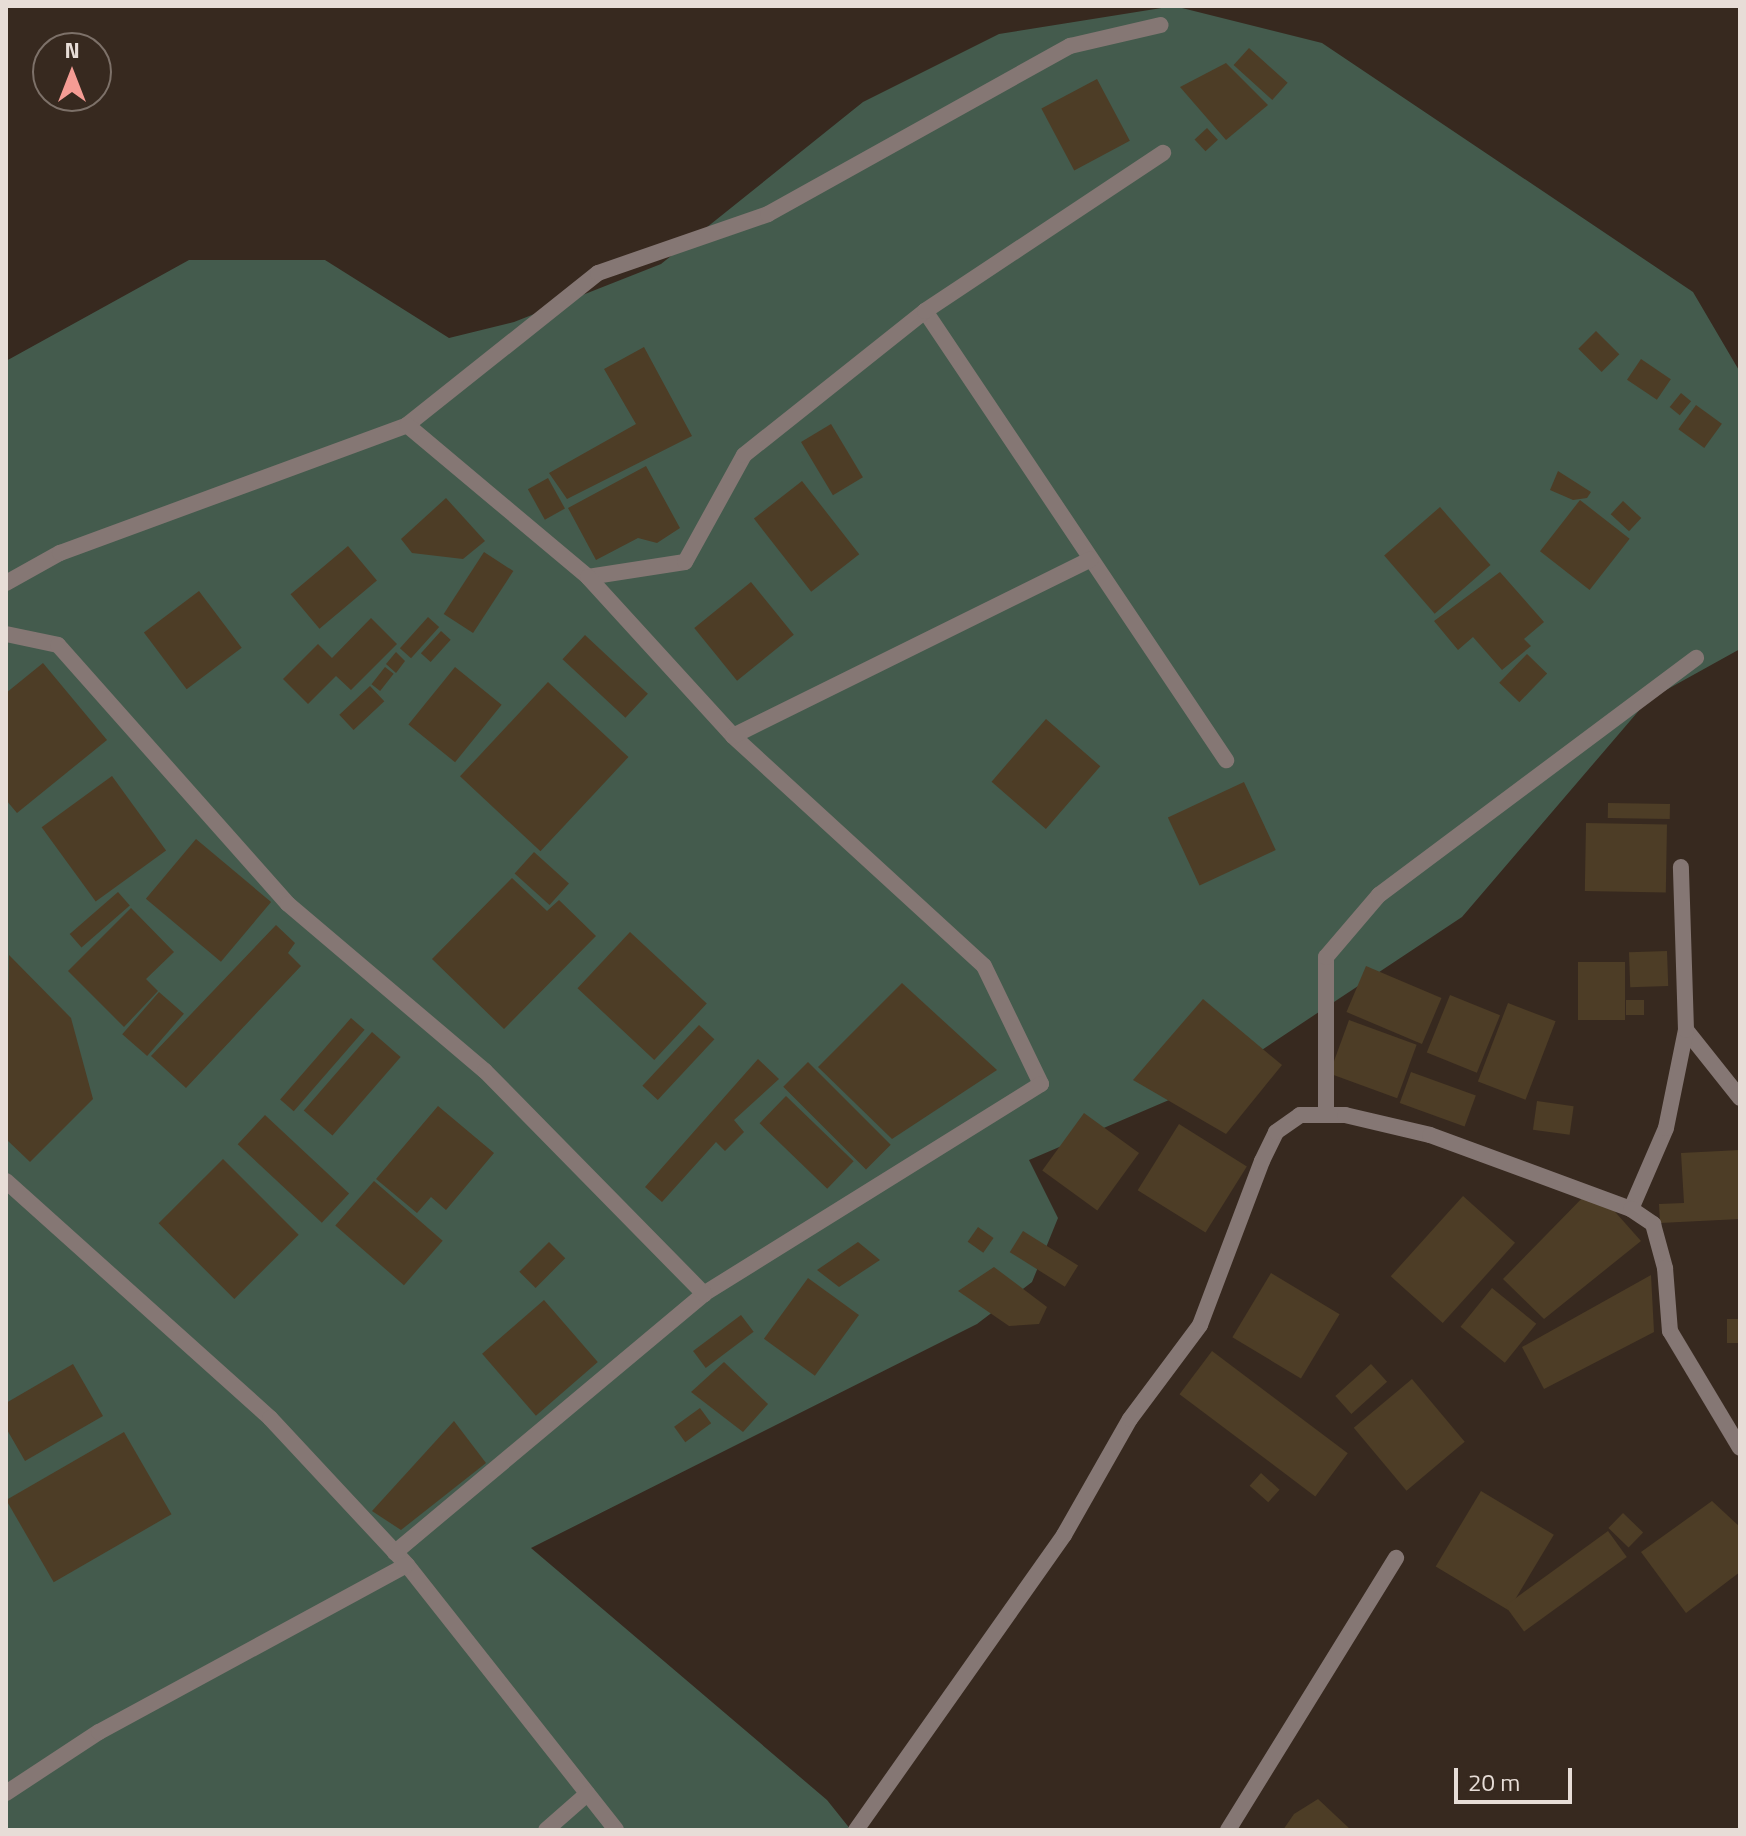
<!DOCTYPE html>
<html>
<head>
<meta charset="utf-8">
<style>
  body { margin:0 }
  #map { position:relative; width:1746px; height:1836px; overflow:hidden; background:#37291f; font-family:"Titillium Web",sans-serif }
  div>[style] { position:absolute }
  .green>* { inset:0; background:#445b4d }
  .building>* { inset:0; background:#4d3d26; transform-origin:0 0 }
  .street>* { height:16px; margin:-8px; padding:0 8px; transform-origin:8px; border-radius:8px; background:#857774 }
  span { translate:-50% -50%; white-space:nowrap; text-align:center; line-height:1.15; -webkit-text-stroke:6px #37291f; paint-order:stroke }
  .frame { position:absolute; inset:0; border:8px solid #e7ddd7; pointer-events:none }
  .north { position:absolute; left:32px; top:32px; width:80px; height:80px; box-sizing:border-box; background:#37291f; border:2px solid #7d7169; border-radius:50%; rotate:0deg; font-size:22px; font-weight:700; line-height:32px; text-align:center; color:#e7ddd7 }
  .north::after { content:''; display:block; margin:auto; width:28px; height:36px; background:#f59c94; clip-path:polygon(50% 0,100% 100%,50% 72%,0 100%) }
  .scale { position:absolute; left:1454px; top:1768px; width:118px; height:36px; box-sizing:border-box; border:4px solid #e7ddd7; border-top:0; padding-left:10px; font-size:24px; line-height:28px; white-space:nowrap; color:#e7ddd7; -webkit-text-stroke:6px #37291f; paint-order:stroke }
</style>
</head>
<body>
<div id="map">
  <div class="green">
    <i style="clip-path:polygon(1174px 6px,1322px 43px,1693px 292px,1740px 372px,1740px 649px,1648px 700px,1462px 917px,1218px 1079px,1029px 1160px,1058px 1218px,1032px 1282px,977px 1324px,531px 1548px,827px 1800px,851px 1830px,6px 1830px,6px 361px,189px 260px,325px 260px,449px 338px,514px 322px,661px 264px,863px 102px,999px 34px)"></i>
  </div>
  <div class="building">
    <i style="left:1249px;top:48px;width:52px;height:23px;rotate:42deg"></i>
    <i style="clip-path:polygon(1226px 63px,1268px 105px,1226px 140px,1180px 87px)"></i>
    <i style="left:1097px;top:79px;width:70px;height:63px;rotate:62deg"></i>
    <i style="left:1207px;top:128px;width:16px;height:17px;rotate:47deg"></i>
    <i style="left:1596px;top:331px;width:33px;height:25px;rotate:45deg"></i>
    <i style="clip-path:polygon(644px 347px,692px 436px,567px 499px,549px 473px,636px 424px,604px 369px)"></i>
    <i style="left:1641px;top:359px;width:36px;height:25px;rotate:34deg"></i>
    <i style="left:1681px;top:393px;width:13px;height:18px;rotate:39deg"></i>
    <i style="left:1696px;top:405px;width:32px;height:30px;rotate:36deg"></i>
    <i style="left:831px;top:424px;width:62px;height:35px;rotate:59deg"></i>
    <i style="clip-path:polygon(646px 466px,680px 528px,657px 543px,638px 538px,596px 560px,568px 508px)"></i>
    <i style="clip-path:polygon(1558px 471px,1591px 492px,1587px 498px,1573px 500px,1550px 490px)"></i>
    <i style="left:548px;top:478px;width:35px;height:23px;rotate:61deg"></i>
    <i style="left:802px;top:481px;width:93px;height:61px;rotate:52deg"></i>
    <i style="clip-path:polygon(446px 498px,485px 541px,463px 559px,412px 553px,401px 539px)"></i>
    <i style="left:1580px;top:500px;width:63px;height:65px;rotate:38deg"></i>
    <i style="left:1623px;top:501px;width:25px;height:18px;rotate:43deg"></i>
    <i style="left:1440px;top:507px;width:77px;height:74px;rotate:49deg"></i>
    <i style="left:348px;top:546px;width:45px;height:75px;rotate:50deg"></i>
    <i style="left:484px;top:552px;width:35px;height:74px;rotate:33deg"></i>
    <i style="clip-path:polygon(1500px 572px,1544px 622px,1524px 639px,1531px 646px,1502px 670px,1473px 637px,1458px 650px,1434px 621px)"></i>
    <i style="left:751px;top:582px;width:68px;height:73px;rotate:51deg"></i>
    <i style="left:199px;top:591px;width:71px;height:69px;rotate:53deg"></i>
    <i style="left:428px;top:617px;width:15px;height:42px;rotate:42deg"></i>
    <i style="clip-path:polygon(371px 618px,397px 644px,351px 690px,336px 676px,308px 704px,283px 679px,318px 644px,332px 658px)"></i>
    <i style="left:441px;top:631px;width:13px;height:30px;rotate:42deg"></i>
    <i style="left:585px;top:635px;width:86px;height:33px;rotate:43deg"></i>
    <i style="clip-path:polygon(396px 652px,405px 661px,396px 673px,386px 664px)"></i>
    <i style="left:1527px;top:654px;width:28px;height:40px;rotate:44deg"></i>
    <i style="clip-path:polygon(43px 663px,107px 740px,17px 813px,6px 800px,6px 693px)"></i>
    <i style="left:385px;top:667px;width:11px;height:22px;rotate:38deg"></i>
    <i style="left:455px;top:667px;width:60px;height:74px;rotate:39deg"></i>
    <i style="left:548px;top:682px;width:110px;height:129px;rotate:43deg"></i>
    <i style="left:370px;top:686px;width:21px;height:42px;rotate:47deg"></i>
    <i style="left:1046px;top:719px;width:72px;height:83px;rotate:41deg"></i>
    <i style="left:112px;top:776px;width:92px;height:87px;rotate:54deg"></i>
    <i style="left:1244px;top:782px;width:75px;height:84px;rotate:65deg"></i>
    <i style="left:1608px;top:803px;width:62px;height:15px;rotate:1deg"></i>
    <i style="left:1586px;top:823px;width:81px;height:68px;rotate:1deg"></i>
    <i style="left:196px;top:839px;width:98px;height:78px;rotate:40deg"></i>
    <i style="left:534px;top:852px;width:47px;height:29px;rotate:42deg"></i>
    <i style="clip-path:polygon(512px 878px,547px 911px,559px 900px,596px 936px,504px 1029px,432px 959px)"></i>
    <i style="left:118px;top:892px;width:18px;height:64px;rotate:49deg"></i>
    <i style="clip-path:polygon(131px 908px,174px 952px,146px 979px,158px 991px,124px 1027px,68px 971px)"></i>
    <i style="clip-path:polygon(276px 925px,295px 943px,288px 953px,301px 966px,186px 1088px,151px 1056px)"></i>
    <i style="left:630px;top:932px;width:105px;height:77px;rotate:43deg"></i>
    <i style="left:1667px;top:951px;width:35px;height:38px;rotate:88deg"></i>
    <i style="clip-path:polygon(9px 955px,71px 1018px,93px 1099px,30px 1162px,6px 1139px)"></i>
    <i style="left:1578px;top:962px;width:47px;height:58px"></i>
    <i style="left:1366px;top:966px;width:82px;height:50px;rotate:23deg"></i>
    <i style="clip-path:polygon(902px 983px,997px 1070px,892px 1139px,818px 1067px)"></i>
    <i style="left:159px;top:992px;width:33px;height:56px;rotate:41deg"></i>
    <i style="left:1450px;top:995px;width:54px;height:62px;rotate:22deg"></i>
    <i style="clip-path:polygon(1203px 999px,1282px 1065px,1226px 1134px,1133px 1080px)"></i>
    <i style="left:1626px;top:1000px;width:18px;height:15px"></i>
    <i style="left:1508px;top:1003px;width:51px;height:84px;rotate:21deg"></i>
    <i style="left:351px;top:1018px;width:18px;height:108px;rotate:41deg"></i>
    <i style="left:1349px;top:1020px;width:72px;height:57px;rotate:20deg"></i>
    <i style="left:699px;top:1025px;width:21px;height:83px;rotate:43deg"></i>
    <i style="left:372px;top:1032px;width:38px;height:104px;rotate:41deg"></i>
    <i style="clip-path:polygon(758px 1059px,779px 1079px,734px 1120px,744px 1132px,725px 1151px,716px 1142px,662px 1202px,645px 1187px)"></i>
    <i style="left:808px;top:1062px;width:117px;height:35px;rotate:45deg"></i>
    <i style="left:1411px;top:1072px;width:69px;height:33px;rotate:20deg"></i>
    <i style="left:786px;top:1096px;width:94px;height:38px;rotate:44deg"></i>
    <i style="left:1537px;top:1101px;width:37px;height:29px;rotate:8deg"></i>
    <i style="clip-path:polygon(438px 1106px,494px 1153px,446px 1210px,431px 1197px,417px 1213px,376px 1179px)"></i>
    <i style="left:1084px;top:1113px;width:68px;height:71px;rotate:36deg"></i>
    <i style="left:265px;top:1115px;width:115px;height:40px;rotate:43deg"></i>
    <i style="left:1179px;top:1124px;width:80px;height:78px;rotate:32deg"></i>
    <i style="clip-path:polygon(1740px 1150px,1740px 1219px,1660px 1223px,1659px 1204px,1684px 1203px,1681px 1153px)"></i>
    <i style="left:223px;top:1159px;width:107px;height:91px;rotate:45deg"></i>
    <i style="left:374px;top:1181px;width:91px;height:59px;rotate:41deg"></i>
    <i style="clip-path:polygon(1593px 1187px,1641px 1241px,1544px 1319px,1503px 1279px)"></i>
    <i style="left:1463px;top:1196px;width:70px;height:108px;rotate:42deg"></i>
    <i style="left:978px;top:1227px;width:19px;height:18px;rotate:35deg"></i>
    <i style="left:1023px;top:1231px;width:65px;height:25px;rotate:32deg"></i>
    <i style="left:549px;top:1242px;width:23px;height:42px;rotate:45deg"></i>
    <i style="clip-path:polygon(858px 1242px,880px 1260px,839px 1287px,817px 1270px)"></i>
    <i style="clip-path:polygon(994px 1267px,1047px 1307px,1039px 1324px,1009px 1326px,958px 1291px)"></i>
    <i style="left:1271px;top:1273px;width:80px;height:75px;rotate:31deg"></i>
    <i style="clip-path:polygon(1651px 1275px,1654px 1332px,1544px 1389px,1522px 1347px)"></i>
    <i style="left:808px;top:1278px;width:63px;height:75px;rotate:36deg"></i>
    <i style="left:1492px;top:1288px;width:57px;height:50px;rotate:39deg"></i>
    <i style="left:544px;top:1300px;width:82px;height:82px;rotate:49deg"></i>
    <i style="left:741px;top:1315px;width:21px;height:60px;rotate:53deg"></i>
    <i style="left:1727px;top:1319px;width:13px;height:24px"></i>
    <i style="left:1212px;top:1351px;width:170px;height:54px;rotate:37deg"></i>
    <i style="clip-path:polygon(724px 1362px,768px 1404px,743px 1432px,691px 1392px)"></i>
    <i style="clip-path:polygon(73px 1364px,103px 1416px,25px 1461px,6px 1428px,6px 1403px)"></i>
    <i style="left:1371px;top:1364px;width:24px;height:48px;rotate:48deg"></i>
    <i style="left:1412px;top:1379px;width:82px;height:76px;rotate:50deg"></i>
    <i style="left:700px;top:1408px;width:19px;height:32px;rotate:54deg"></i>
    <i style="clip-path:polygon(454px 1421px,486px 1463px,401px 1530px,372px 1511px)"></i>
    <i style="left:124px;top:1432px;width:95px;height:136px;rotate:60deg"></i>
    <i style="left:1261px;top:1473px;width:25px;height:17px;rotate:42deg"></i>
    <i style="left:1481px;top:1491px;width:85px;height:88px;rotate:31deg"></i>
    <i style="clip-path:polygon(1712px 1501px,1740px 1527px,1740px 1572px,1686px 1613px,1641px 1552px)"></i>
    <i style="left:1623px;top:1513px;width:28px;height:21px;rotate:44deg"></i>
    <i style="left:1608px;top:1531px;width:32px;height:127px;rotate:54deg"></i>
    <i style="clip-path:polygon(1318px 1799px,1351px 1830px,1283px 1830px,1294px 1814px)"></i>
  </div>
  <div class="street">
    <i style="left:925px;top:311px;width:541px;rotate:56.16deg"></i>
    <i style="left:407px;top:425px;width:244px;rotate:-38.5deg"></i>
    <i style="left:598px;top:273px;width:180px;rotate:-19.1deg"></i>
    <i style="left:768px;top:214px;width:346px;rotate:-29.1deg"></i>
    <i style="left:1070px;top:46px;width:93px;rotate:-13deg"></i>
    <i style="left:588px;top:577px;width:98px;rotate:-8.8deg"></i>
    <i style="left:685px;top:562px;width:122px;rotate:-61.1deg"></i>
    <i style="left:744px;top:455px;width:231px;rotate:-38.5deg"></i>
    <i style="left:925px;top:311px;width:286px;rotate:-33.6deg"></i>
    <i style="left:6px;top:583px;width:62px;rotate:-29.1deg"></i>
    <i style="left:60px;top:553px;width:370px;rotate:-20.2deg"></i>
    <i style="left:407px;top:425px;width:236px;rotate:40deg"></i>
    <i style="left:588px;top:577px;width:215px;rotate:47.6deg"></i>
    <i style="left:733px;top:736px;width:340px;rotate:42.5deg"></i>
    <i style="left:984px;top:966px;width:131px;rotate:64.2deg"></i>
    <i style="left:1041px;top:1084px;width:397px;rotate:148.1deg"></i>
    <i style="left:704px;top:1294px;width:403px;rotate:140.1deg"></i>
    <i style="left:6px;top:634px;width:53px;rotate:11.9deg"></i>
    <i style="left:58px;top:645px;width:346px;rotate:48.4deg"></i>
    <i style="left:288px;top:904px;width:258px;rotate:40.3deg"></i>
    <i style="left:485px;top:1071px;width:313px;rotate:45.5deg"></i>
    <i style="left:733px;top:736px;width:399px;rotate:-26.3deg"></i>
    <i style="left:1686px;top:1030px;width:87px;rotate:51.5deg"></i>
    <i style="left:1326px;top:1115px;width:158px;rotate:-90deg"></i>
    <i style="left:1326px;top:957px;width:82px;rotate:-49.5deg"></i>
    <i style="left:1379px;top:895px;width:396px;rotate:-36.8deg"></i>
    <i style="left:6px;top:1181px;width:355px;rotate:41.9deg"></i>
    <i style="left:270px;top:1418px;width:201px;rotate:47deg"></i>
    <i style="left:407px;top:1565px;width:337px;rotate:51.7deg"></i>
    <i style="left:1631px;top:1209px;width:88px;rotate:-66.6deg"></i>
    <i style="left:1666px;top:1128px;width:100px;rotate:-78.5deg"></i>
    <i style="left:1686px;top:1030px;width:163px;rotate:-91.8deg"></i>
    <i style="left:6px;top:1793px;width:111px;rotate:-33.3deg"></i>
    <i style="left:99px;top:1732px;width:350px;rotate:-28.5deg"></i>
    <i style="left:546px;top:1830px;width:55px;rotate:-41.3deg"></i>
    <i style="left:856px;top:1830px;width:361px;rotate:-54.8deg"></i>
    <i style="left:1064px;top:1535px;width:133px;rotate:-60.4deg"></i>
    <i style="left:1130px;top:1419px;width:117px;rotate:-53.3deg"></i>
    <i style="left:1200px;top:1325px;width:175px;rotate:-69.3deg"></i>
    <i style="left:1262px;top:1161px;width:32px;rotate:-64deg"></i>
    <i style="left:1276px;top:1132px;width:29px;rotate:-35deg"></i>
    <i style="left:1300px;top:1115px;width:45px"></i>
    <i style="left:1345px;top:1115px;width:87px;rotate:13.2deg"></i>
    <i style="left:1430px;top:1135px;width:214px;rotate:20.2deg"></i>
    <i style="left:1631px;top:1209px;width:27px;rotate:34deg"></i>
    <i style="left:1653px;top:1224px;width:46px;rotate:74.7deg"></i>
    <i style="left:1665px;top:1268px;width:63px;rotate:85.5deg"></i>
    <i style="left:1670px;top:1331px;width:136px;rotate:59.1deg"></i>
    <i style="left:1228px;top:1830px;width:320px;rotate:-58.3deg"></i>
  </div>
  <div class="frame"></div>
  <div class="north">N</div>
  <div class="scale">20 m</div>
</div>
</body>
</html>
